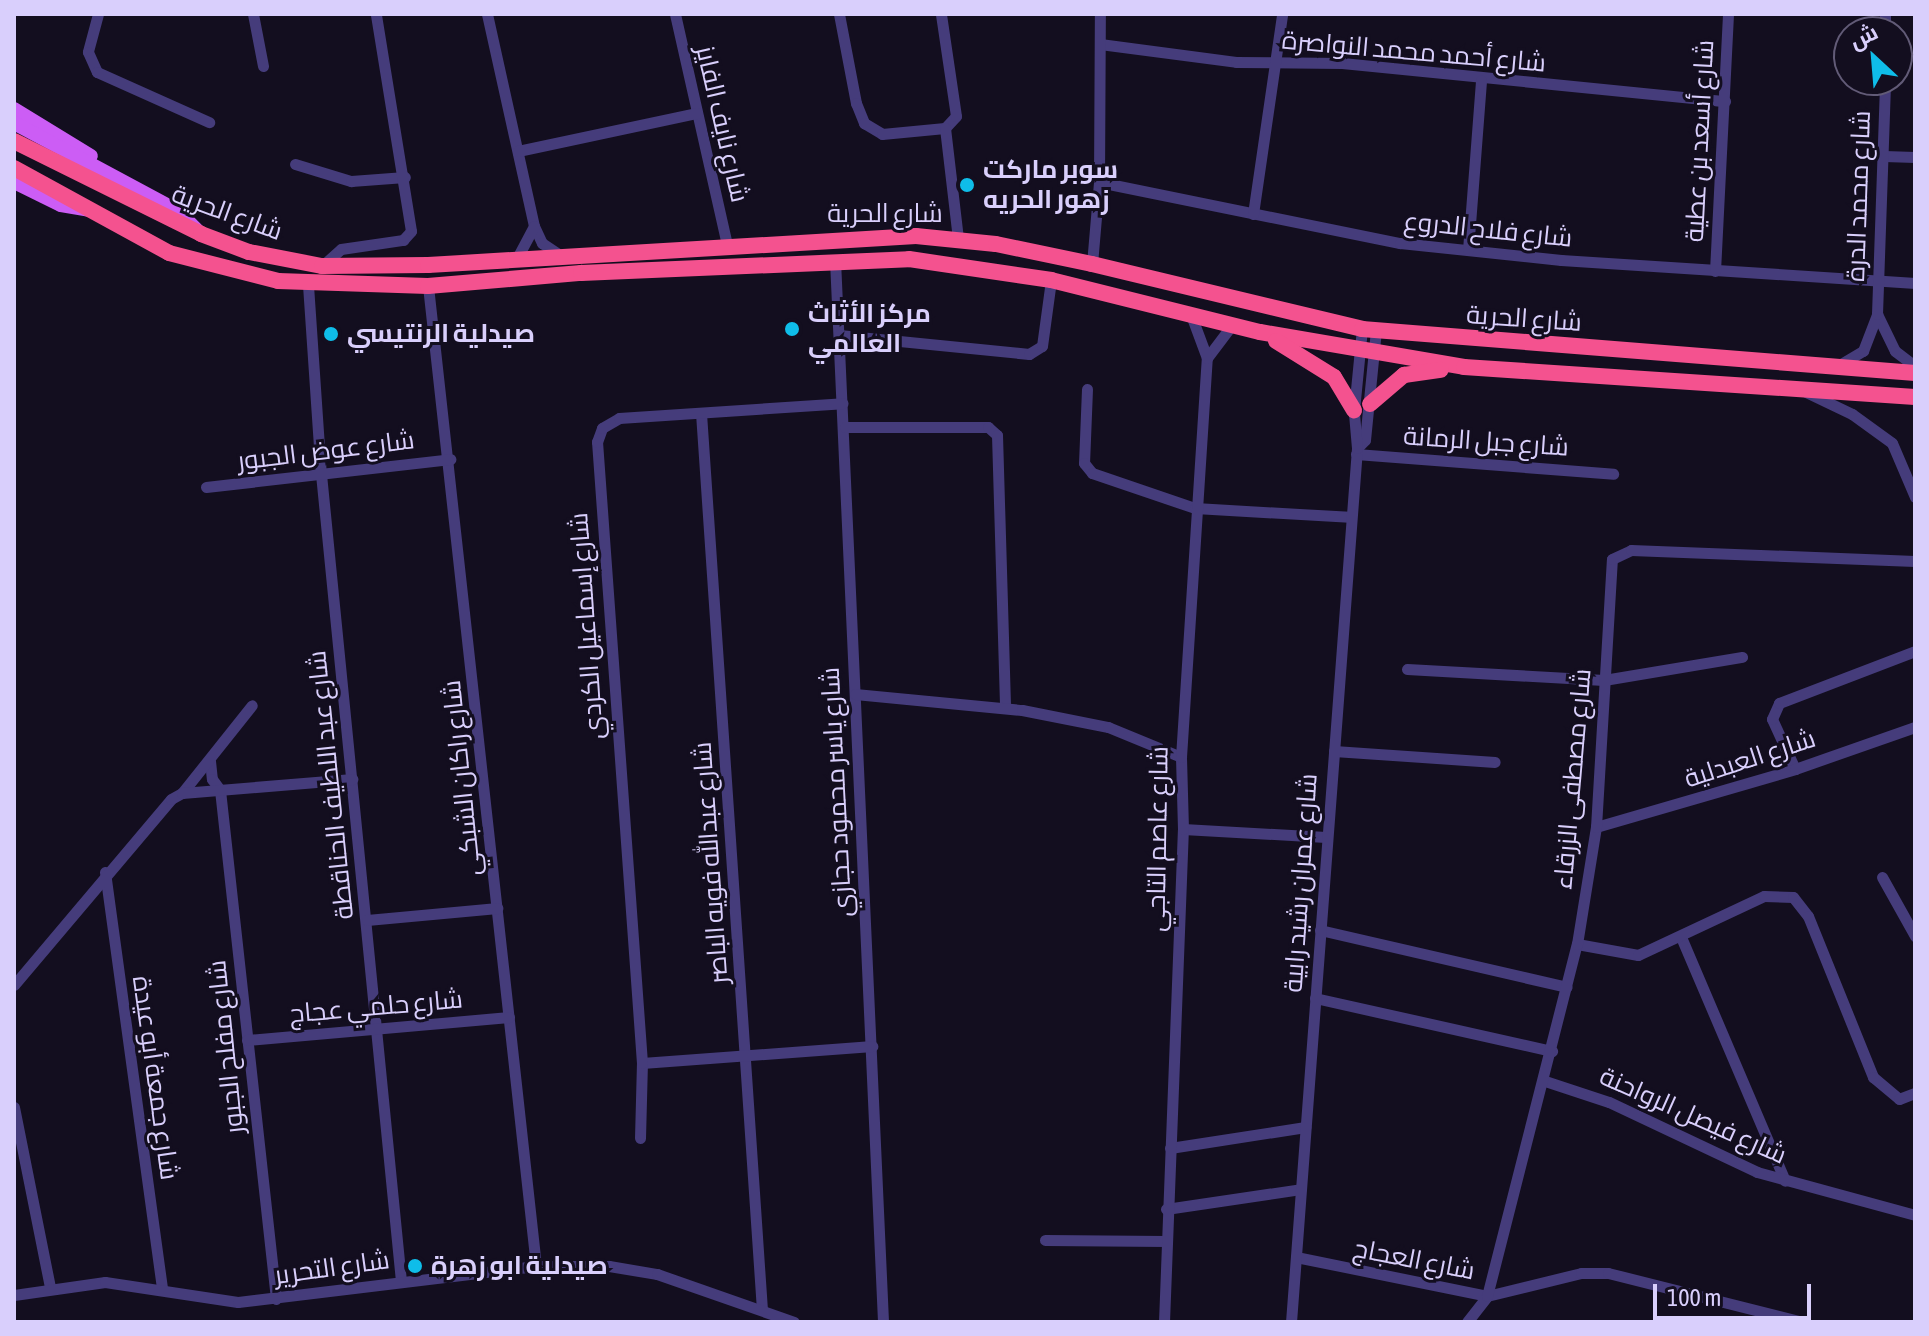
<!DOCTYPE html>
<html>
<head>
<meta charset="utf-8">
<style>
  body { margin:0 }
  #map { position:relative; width:1929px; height:1336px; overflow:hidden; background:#130e1f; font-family:"Asap Condensed",Cairo,sans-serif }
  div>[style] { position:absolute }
  .minor>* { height:11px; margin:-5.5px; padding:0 5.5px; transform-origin:5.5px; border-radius:5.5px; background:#453c7b }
  .major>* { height:14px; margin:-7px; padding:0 7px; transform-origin:7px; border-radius:7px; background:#cc5df5 }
  .highway>* { height:16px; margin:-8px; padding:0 8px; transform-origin:8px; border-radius:8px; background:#f4528f }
  .dots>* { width:22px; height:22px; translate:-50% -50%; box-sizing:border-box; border:4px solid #130e1f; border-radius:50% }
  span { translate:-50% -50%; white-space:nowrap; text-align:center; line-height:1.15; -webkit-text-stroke:6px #130e1f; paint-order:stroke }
  .street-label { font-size:26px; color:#d9cffc }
  .poi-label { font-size:26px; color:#d9cffc; font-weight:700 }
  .left { translate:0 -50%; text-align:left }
  .frame { position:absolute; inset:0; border:16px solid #d9cffc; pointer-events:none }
  .north { position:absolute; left:1833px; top:16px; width:80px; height:80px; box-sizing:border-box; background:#130e1f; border:2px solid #625b77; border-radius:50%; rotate:334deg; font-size:22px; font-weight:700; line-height:32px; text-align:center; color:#d9cffc }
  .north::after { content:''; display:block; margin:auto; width:28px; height:36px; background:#0fbde9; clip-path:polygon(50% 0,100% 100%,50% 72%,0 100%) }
  .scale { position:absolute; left:1653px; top:1284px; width:158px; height:36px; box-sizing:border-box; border:4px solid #d9cffc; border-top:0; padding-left:10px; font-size:24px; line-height:28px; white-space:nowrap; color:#d9cffc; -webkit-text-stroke:6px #130e1f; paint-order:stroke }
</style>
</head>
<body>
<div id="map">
  <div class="minor">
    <i style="left:98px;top:14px;width:39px;rotate:105deg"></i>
    <i style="left:88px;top:52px;width:22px;rotate:66deg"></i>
    <i style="left:97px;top:72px;width:123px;rotate:24.1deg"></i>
    <i style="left:253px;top:14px;width:53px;rotate:79.1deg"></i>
    <i style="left:487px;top:14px;width:217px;rotate:77.5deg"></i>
    <i style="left:534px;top:226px;width:19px;rotate:65deg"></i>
    <i style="left:542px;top:243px;width:23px;rotate:34deg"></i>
    <i style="left:675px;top:14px;width:236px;rotate:77.3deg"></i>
    <i style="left:839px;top:14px;width:91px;rotate:79.2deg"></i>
    <i style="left:856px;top:103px;width:22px;rotate:68deg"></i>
    <i style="left:864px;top:123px;width:21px;rotate:31deg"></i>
    <i style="left:882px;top:134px;width:63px;rotate:-5.4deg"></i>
    <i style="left:945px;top:128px;width:16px;rotate:-47deg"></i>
    <i style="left:956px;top:116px;width:103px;rotate:-98.4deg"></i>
    <i style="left:1885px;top:32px;width:18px;rotate:-90deg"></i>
    <i style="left:1100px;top:44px;width:137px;rotate:7.5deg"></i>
    <i style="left:1236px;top:62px;width:106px;rotate:0.5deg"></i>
    <i style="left:1342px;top:63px;width:385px;rotate:5.7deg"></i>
    <i style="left:945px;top:128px;width:112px;rotate:83.3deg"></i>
    <i style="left:518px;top:151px;width:183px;rotate:-12deg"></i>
    <i style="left:1884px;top:156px;width:31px;rotate:2deg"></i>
    <i style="left:295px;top:164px;width:59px;rotate:16.9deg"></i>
    <i style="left:351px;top:181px;width:54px;rotate:-4.2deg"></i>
    <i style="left:1099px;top:182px;width:307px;rotate:11.5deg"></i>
    <i style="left:1400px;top:243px;width:162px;rotate:6deg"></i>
    <i style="left:1561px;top:260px;width:355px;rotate:3.7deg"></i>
    <i style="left:1253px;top:214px;width:202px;rotate:-81.7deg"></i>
    <i style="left:1468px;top:250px;width:170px;rotate:-85.6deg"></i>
    <i style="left:516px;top:260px;width:38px;rotate:-62deg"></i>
    <i style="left:835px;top:260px;width:1063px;rotate:87.41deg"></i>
    <i style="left:1092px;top:264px;width:82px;rotate:-85.1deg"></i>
    <i style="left:1099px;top:182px;width:168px;rotate:-89.7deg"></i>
    <i style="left:322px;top:266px;width:25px;rotate:-42deg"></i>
    <i style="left:341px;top:249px;width:63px;rotate:-8.3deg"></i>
    <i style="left:403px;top:240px;width:12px;rotate:-48deg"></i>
    <i style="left:411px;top:231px;width:220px;rotate:-99.2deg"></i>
    <i style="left:1715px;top:271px;width:257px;rotate:-87.1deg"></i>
    <i style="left:308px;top:285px;width:189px;rotate:86.1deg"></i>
    <i style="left:321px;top:474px;width:811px;rotate:84.34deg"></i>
    <i style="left:428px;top:286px;width:986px;rotate:83.71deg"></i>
    <i style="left:1877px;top:314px;width:41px;rotate:64.1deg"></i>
    <i style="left:1895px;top:351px;width:25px;rotate:37deg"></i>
    <i style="left:839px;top:335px;width:191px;rotate:5.7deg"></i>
    <i style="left:1029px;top:354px;width:15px;rotate:-32deg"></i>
    <i style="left:1042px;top:346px;width:67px;rotate:-82.2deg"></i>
    <i style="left:1207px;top:358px;width:41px;rotate:-52.9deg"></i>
    <i style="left:1841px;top:364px;width:26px;rotate:-31deg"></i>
    <i style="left:1863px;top:351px;width:40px;rotate:-69deg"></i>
    <i style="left:1877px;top:314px;width:234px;rotate:-88deg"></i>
    <i style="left:1087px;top:389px;width:74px;rotate:92.3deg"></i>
    <i style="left:1084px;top:463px;width:13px;rotate:51deg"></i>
    <i style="left:1092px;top:473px;width:109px;rotate:18.8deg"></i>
    <i style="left:1195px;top:508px;width:154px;rotate:3.3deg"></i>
    <i style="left:1806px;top:392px;width:51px;rotate:25.6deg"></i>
    <i style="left:1852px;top:414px;width:49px;rotate:35.9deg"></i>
    <i style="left:1892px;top:443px;width:59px;rotate:66.9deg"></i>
    <i style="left:701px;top:413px;width:899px;rotate:86.11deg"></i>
    <i style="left:845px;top:427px;width:143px"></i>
    <i style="left:988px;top:427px;width:12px;rotate:42deg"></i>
    <i style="left:997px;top:435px;width:272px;rotate:88.3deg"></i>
    <i style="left:1357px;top:448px;width:11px;rotate:-45deg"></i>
    <i style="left:1365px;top:440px;width:111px;rotate:-84.3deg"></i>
    <i style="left:1356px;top:454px;width:258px;rotate:4.4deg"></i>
    <i style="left:206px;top:487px;width:246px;rotate:-6.5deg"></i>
    <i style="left:1407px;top:669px;width:197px;rotate:3.2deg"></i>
    <i style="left:1604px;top:680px;width:140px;rotate:-9.5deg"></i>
    <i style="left:855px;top:694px;width:168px;rotate:5.5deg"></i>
    <i style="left:1022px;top:710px;width:88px;rotate:11.2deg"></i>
    <i style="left:1108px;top:727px;width:79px;rotate:22.3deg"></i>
    <i style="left:1334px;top:751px;width:161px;rotate:3.9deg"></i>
    <i style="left:210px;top:761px;width:18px;rotate:84deg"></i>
    <i style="left:212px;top:779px;width:14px;rotate:54deg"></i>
    <i style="left:220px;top:790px;width:512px;rotate:83.72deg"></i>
    <i style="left:1795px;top:769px;width:55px;rotate:-114.7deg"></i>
    <i style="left:1772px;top:719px;width:17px;rotate:-66deg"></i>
    <i style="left:1779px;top:703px;width:146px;rotate:-20.9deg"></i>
    <i style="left:182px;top:793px;width:112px;rotate:-51.5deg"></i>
    <i style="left:1596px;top:827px;width:207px;rotate:-16.2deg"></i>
    <i style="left:1795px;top:769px;width:127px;rotate:-19.3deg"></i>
    <i style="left:1183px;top:829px;width:143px;rotate:3.2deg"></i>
    <i style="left:105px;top:872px;width:421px;rotate:82.2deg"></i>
    <i style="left:1882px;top:877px;width:68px;rotate:60.8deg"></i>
    <i style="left:367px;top:920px;width:131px;rotate:-5.3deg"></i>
    <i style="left:1320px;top:930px;width:253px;rotate:13deg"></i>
    <i style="left:1681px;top:937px;width:265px;rotate:66.9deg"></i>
    <i style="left:1577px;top:944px;width:62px;rotate:10.2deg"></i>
    <i style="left:1638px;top:955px;width:139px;rotate:-25.1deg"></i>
    <i style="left:1764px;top:896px;width:29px;rotate:2deg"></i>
    <i style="left:1793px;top:897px;width:24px;rotate:52deg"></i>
    <i style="left:1808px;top:916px;width:174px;rotate:68deg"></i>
    <i style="left:1873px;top:1077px;width:34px;rotate:40deg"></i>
    <i style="left:1899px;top:1099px;width:17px;rotate:-21deg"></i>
    <i style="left:14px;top:985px;width:243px;rotate:-49.8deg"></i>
    <i style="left:171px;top:799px;width:13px;rotate:-29deg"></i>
    <i style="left:182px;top:793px;width:171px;rotate:-4.7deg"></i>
    <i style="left:1315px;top:998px;width:243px;rotate:12.6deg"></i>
    <i style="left:247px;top:1040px;width:263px;rotate:-5deg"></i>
    <i style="left:642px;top:1063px;width:231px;rotate:-4.2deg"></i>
    <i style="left:1545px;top:1081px;width:67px;rotate:18.2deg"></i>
    <i style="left:1609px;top:1102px;width:164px;rotate:25.3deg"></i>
    <i style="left:1757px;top:1172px;width:164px;rotate:15.2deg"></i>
    <i style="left:14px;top:1107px;width:184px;rotate:78.7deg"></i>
    <i style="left:640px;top:1138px;width:75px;rotate:-88.5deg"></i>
    <i style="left:642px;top:1063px;width:623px;rotate:-94.14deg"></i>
    <i style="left:597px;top:442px;width:15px;rotate:-70deg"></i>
    <i style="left:602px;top:428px;width:20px;rotate:-30deg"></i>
    <i style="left:619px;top:418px;width:224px;rotate:-3.8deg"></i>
    <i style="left:1170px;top:1148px;width:137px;rotate:-8.8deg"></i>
    <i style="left:1166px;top:1209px;width:136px;rotate:-8.4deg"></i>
    <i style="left:1045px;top:1240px;width:121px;rotate:0.5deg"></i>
    <i style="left:1296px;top:1257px;width:195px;rotate:11.5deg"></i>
    <i style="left:1487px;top:1296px;width:97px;rotate:-13.7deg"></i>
    <i style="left:1581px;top:1273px;width:27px"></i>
    <i style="left:1608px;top:1273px;width:201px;rotate:14.1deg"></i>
    <i style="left:14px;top:1295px;width:92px;rotate:-8.1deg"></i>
    <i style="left:105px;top:1282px;width:134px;rotate:8.6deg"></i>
    <i style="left:238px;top:1302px;width:300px;rotate:-6.9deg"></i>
    <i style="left:536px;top:1266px;width:73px"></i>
    <i style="left:609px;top:1266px;width:49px;rotate:9.5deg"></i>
    <i style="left:657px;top:1274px;width:145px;rotate:19.3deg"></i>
    <i style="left:1164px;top:1322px;width:493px;rotate:-87.8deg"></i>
    <i style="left:1183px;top:829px;width:72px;rotate:-91.6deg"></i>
    <i style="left:1181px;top:757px;width:400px;rotate:-86.3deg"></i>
    <i style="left:1207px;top:358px;width:46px;rotate:-110.4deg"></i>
    <i style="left:1291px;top:1322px;width:876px;rotate:-85.68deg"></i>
    <i style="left:1357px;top:448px;width:38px;rotate:-95deg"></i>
    <i style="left:1354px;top:410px;width:81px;rotate:-84.4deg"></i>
    <i style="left:1467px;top:1322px;width:33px;rotate:-52deg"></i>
    <i style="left:1487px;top:1296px;width:363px;rotate:-75.7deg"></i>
    <i style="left:1577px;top:944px;width:119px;rotate:-80.8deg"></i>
    <i style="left:1596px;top:827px;width:268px;rotate:-86.6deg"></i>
    <i style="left:1612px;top:559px;width:21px;rotate:-25deg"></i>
    <i style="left:1631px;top:550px;width:284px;rotate:2.2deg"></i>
  </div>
  <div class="major">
    <i style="left:14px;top:109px;width:90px;rotate:31.4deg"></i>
    <i style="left:14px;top:123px;width:186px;rotate:28.2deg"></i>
    <i style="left:178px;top:211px;width:33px;rotate:45deg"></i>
    <i style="left:14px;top:182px;width:52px;rotate:26.1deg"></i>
    <i style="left:61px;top:205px;width:27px;rotate:10deg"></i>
  </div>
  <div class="highway">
    <i style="left:14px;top:141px;width:209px;rotate:26.4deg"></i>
    <i style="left:201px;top:234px;width:51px;rotate:20.6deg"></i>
    <i style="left:249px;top:252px;width:74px;rotate:10.9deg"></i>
    <i style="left:322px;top:266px;width:106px;rotate:-0.5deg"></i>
    <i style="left:428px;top:265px;width:489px;rotate:-3.4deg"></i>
    <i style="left:916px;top:236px;width:80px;rotate:5.7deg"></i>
    <i style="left:996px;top:244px;width:98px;rotate:11.8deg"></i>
    <i style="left:1092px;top:264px;width:278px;rotate:13.5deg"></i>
    <i style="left:1362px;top:329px;width:555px;rotate:4.55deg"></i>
    <i style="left:14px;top:168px;width:177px;rotate:28.7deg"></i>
    <i style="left:169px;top:253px;width:113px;rotate:14.4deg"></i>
    <i style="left:278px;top:281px;width:150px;rotate:1.9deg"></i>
    <i style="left:428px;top:286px;width:154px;rotate:-4.9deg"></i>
    <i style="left:581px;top:273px;width:328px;rotate:-2.4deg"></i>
    <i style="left:909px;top:259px;width:144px;rotate:8.4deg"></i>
    <i style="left:1051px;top:280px;width:215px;rotate:14deg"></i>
    <i style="left:1260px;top:332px;width:207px;rotate:9.7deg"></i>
    <i style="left:1464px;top:367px;width:452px;rotate:3.8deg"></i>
    <i style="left:1276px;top:341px;width:68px;rotate:31.8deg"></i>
    <i style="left:1334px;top:377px;width:39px;rotate:59deg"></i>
    <i style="left:1370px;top:404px;width:45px;rotate:-40.5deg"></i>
    <i style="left:1404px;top:375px;width:37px;rotate:-8deg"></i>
  </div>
  <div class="dots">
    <i style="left:967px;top:185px;background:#0fbde9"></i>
    <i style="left:792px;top:329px;background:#0fbde9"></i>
    <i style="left:331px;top:334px;background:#0fbde9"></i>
    <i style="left:415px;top:1266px;background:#0fbde9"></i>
  </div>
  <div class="street-label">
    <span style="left:1414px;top:52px;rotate:5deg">شارع أحمد محمد النواصرة</span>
    <span style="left:722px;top:124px;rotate:77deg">شارع نايف الفايز</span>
    <span style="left:1700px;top:141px;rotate:-87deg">شارع أسعد بن عطية</span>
    <span style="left:1859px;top:196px;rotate:-88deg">شارع محمد الدرة</span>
    <span style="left:227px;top:213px;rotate:20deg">شارع الحرية</span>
    <span style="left:885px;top:214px">شارع الحرية</span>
    <span style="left:1488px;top:230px;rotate:6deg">شارع فلاح الدروع</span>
    <span style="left:1524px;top:319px;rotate:4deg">شارع الحرية</span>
    <span style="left:1486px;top:442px;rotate:4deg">شارع جبل الرمانة</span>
    <span style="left:326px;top:451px;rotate:-7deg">شارع عوض الجبور</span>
    <span style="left:587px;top:626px;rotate:-94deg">شارع إسماعيل الكردي</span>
    <span style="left:1750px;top:759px;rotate:-18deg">شارع العبدلية</span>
    <span style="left:462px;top:778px;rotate:-96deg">شارع راكان الشبكي</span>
    <span style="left:1573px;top:779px;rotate:-85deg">شارع مصطفى الزرقاء</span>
    <span style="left:331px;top:785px;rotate:-96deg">شارع عبد اللطيف الحناقطة</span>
    <span style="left:837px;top:792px;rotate:-93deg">شارع ياسر محمود حجازي</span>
    <span style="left:1158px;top:839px;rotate:-89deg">شارع عاصم التاجي</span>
    <span style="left:711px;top:863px;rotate:-94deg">شارع عبدالله فويه الباصر</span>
    <span style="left:1301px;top:883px;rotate:-86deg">شارع عمران رشيد رابية</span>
    <span style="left:376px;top:1007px;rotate:-5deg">شارع حلمي عجاج</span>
    <span style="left:226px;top:1047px;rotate:-96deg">شارع مفلح الجبور</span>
    <span style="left:155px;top:1078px;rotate:82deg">شارع جمعة أبو عيدة</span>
    <span style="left:1693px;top:1116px;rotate:24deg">شارع فيصل الرواحنة</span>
    <span style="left:1414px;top:1260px;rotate:11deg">شارع العجاج</span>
    <span style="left:332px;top:1268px;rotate:-8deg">شارع التحرير</span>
  </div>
  <div class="poi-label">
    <span class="left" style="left:983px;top:185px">سوبر ماركت<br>زهور الحريه</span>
    <span class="left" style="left:808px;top:329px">مركز الأثاث<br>العالمي</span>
    <span class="left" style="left:347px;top:334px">صيدلية الرنتيسي</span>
    <span class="left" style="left:431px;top:1266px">صيدلية ابو زهرة</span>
  </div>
  <div class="frame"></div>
  <div class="north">ش</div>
  <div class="scale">100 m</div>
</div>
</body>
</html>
